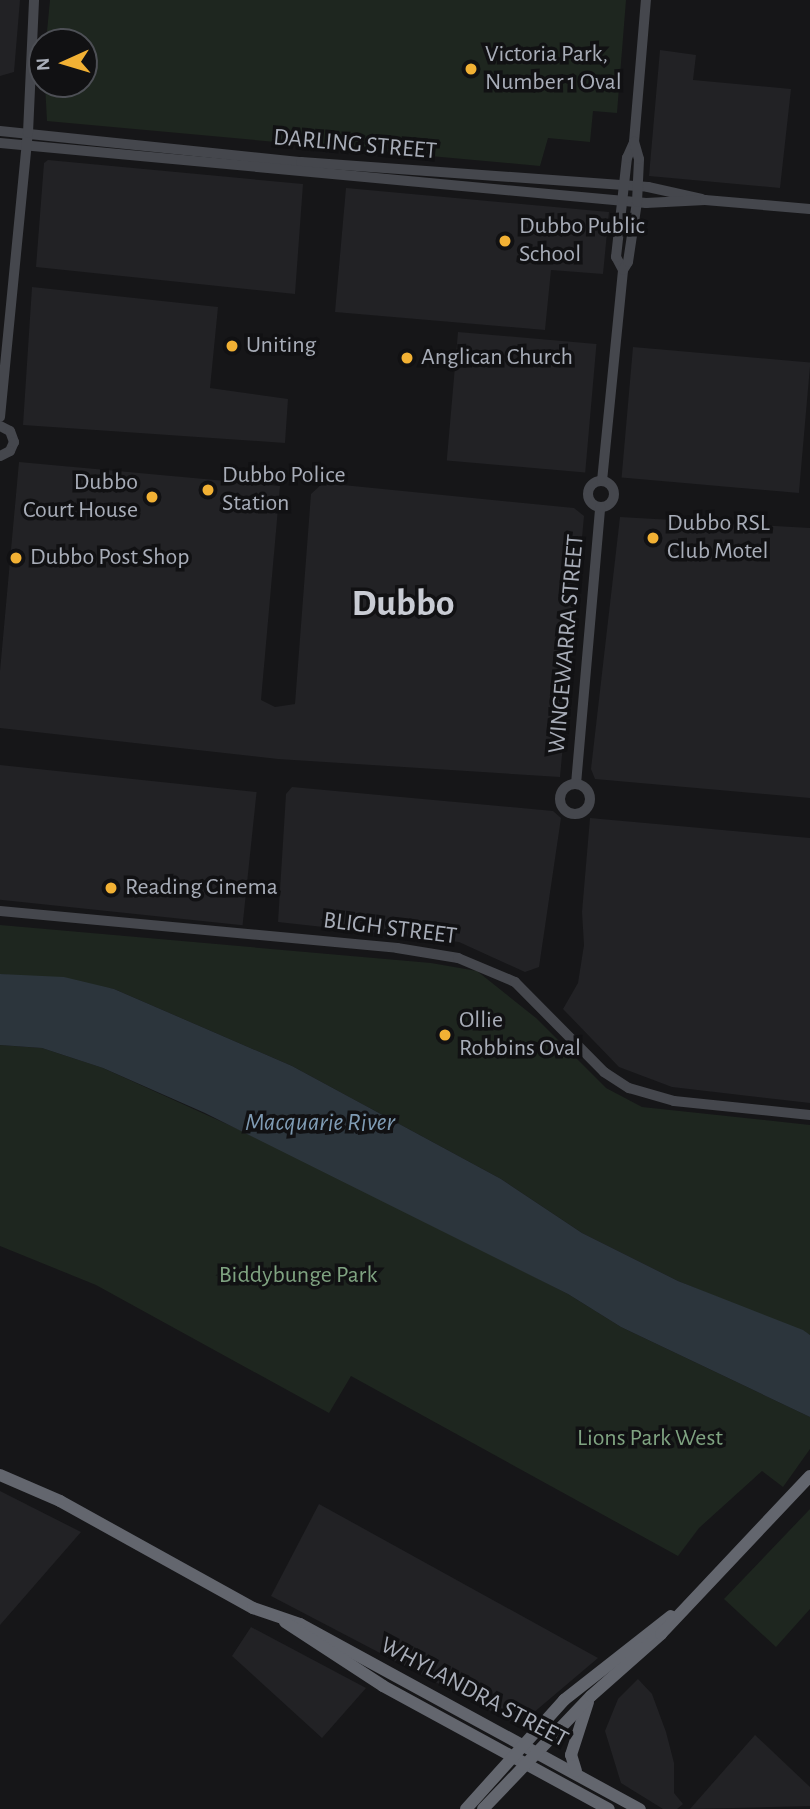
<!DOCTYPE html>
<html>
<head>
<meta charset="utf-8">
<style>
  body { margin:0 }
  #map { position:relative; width:810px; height:1809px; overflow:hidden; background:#161618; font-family:"Alegreya Sans",sans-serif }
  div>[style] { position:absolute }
  .built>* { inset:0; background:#222225; transform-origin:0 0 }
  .green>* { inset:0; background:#1e261f }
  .water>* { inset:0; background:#2c353c }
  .secondary>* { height:10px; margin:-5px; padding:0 5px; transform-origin:5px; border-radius:5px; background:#45474d }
  .secondary>.ring { margin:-5px; padding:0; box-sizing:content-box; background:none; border:10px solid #45474d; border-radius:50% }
  .highway>* { height:12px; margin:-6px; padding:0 6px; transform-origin:6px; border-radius:6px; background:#63666e }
  .dots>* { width:19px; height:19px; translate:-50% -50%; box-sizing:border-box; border:4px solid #111113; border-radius:50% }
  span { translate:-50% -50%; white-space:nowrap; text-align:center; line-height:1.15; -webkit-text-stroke:7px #111113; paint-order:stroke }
  .poi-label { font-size:24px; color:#a8adb8 }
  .left { translate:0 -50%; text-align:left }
  .right { translate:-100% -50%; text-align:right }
  .street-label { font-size:24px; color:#a8adb8 }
  .park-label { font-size:24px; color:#7fa381 }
  .water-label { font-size:26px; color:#7f9bb3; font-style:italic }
  .town-label { font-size:38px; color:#c9ccd4; font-weight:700 }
  .north { position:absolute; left:28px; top:28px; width:70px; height:70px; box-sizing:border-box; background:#111113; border:2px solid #4d4f55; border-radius:50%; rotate:266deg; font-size:19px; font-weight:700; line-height:28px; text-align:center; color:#a8adb8 }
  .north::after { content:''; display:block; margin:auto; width:24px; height:32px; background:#f2b134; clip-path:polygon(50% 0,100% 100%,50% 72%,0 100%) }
</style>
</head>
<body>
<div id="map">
  <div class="built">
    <i style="clip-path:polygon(0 0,20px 0,14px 72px,0 76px)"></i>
    <i style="clip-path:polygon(660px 50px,696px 55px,693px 80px,791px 89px,780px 188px,649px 176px)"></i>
    <i style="clip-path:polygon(48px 160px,303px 184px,295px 294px,36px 267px,44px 163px)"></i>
    <i style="clip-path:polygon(346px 188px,609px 212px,603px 274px,551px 270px,545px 330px,335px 312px)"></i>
    <i style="clip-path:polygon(32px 287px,218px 307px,210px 388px,288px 399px,285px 443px,23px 425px)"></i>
    <i style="left:458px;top:332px;width:139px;height:129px;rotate:5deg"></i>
    <i style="left:633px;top:347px;width:178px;height:131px;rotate:5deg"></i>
    <i style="clip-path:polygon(19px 462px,280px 486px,261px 700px,275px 707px,295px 704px,311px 494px,323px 483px,574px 508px,584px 516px,560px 777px,278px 759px,0 728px,0 671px)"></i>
    <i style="clip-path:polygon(620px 517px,810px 528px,810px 798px,595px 779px,591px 769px)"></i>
    <i style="left:0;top:765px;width:258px;height:134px;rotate:6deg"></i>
    <i style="clip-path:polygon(292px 787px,553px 811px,561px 818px,539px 967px,525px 972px,459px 942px,278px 922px,286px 794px)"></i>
    <i style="clip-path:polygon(590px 818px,810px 838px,810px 1103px,672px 1087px,619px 1067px,563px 1009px,578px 983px,584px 945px,582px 912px)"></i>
    <i style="clip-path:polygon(0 1491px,81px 1532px,0 1625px)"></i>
    <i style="clip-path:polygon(319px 1504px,598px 1658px,526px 1719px,510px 1721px,271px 1596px)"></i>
    <i style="clip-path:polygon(251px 1627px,366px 1688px,322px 1738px,232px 1656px)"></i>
    <i style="clip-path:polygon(638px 1679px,652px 1694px,666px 1732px,674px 1763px,674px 1793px,683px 1804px,677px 1809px,663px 1809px,621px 1783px,605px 1731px,618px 1699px)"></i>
    <i style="clip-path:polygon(755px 1735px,810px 1787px,810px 1806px,690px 1809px)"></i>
  </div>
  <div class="green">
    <i style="clip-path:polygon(50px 0,626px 0,617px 113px,593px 111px,590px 142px,548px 138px,540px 166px,47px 121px,45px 84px,84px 84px,84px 42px,46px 42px)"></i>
    <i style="clip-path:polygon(0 925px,431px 963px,477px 971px,536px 1018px,606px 1088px,642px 1107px,810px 1125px,810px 1335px,678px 1281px,582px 1233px,501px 1179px,292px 1066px,114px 989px,0 974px)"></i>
    <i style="clip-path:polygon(0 1045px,42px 1048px,103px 1068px,304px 1159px,568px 1294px,621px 1327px,810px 1417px,810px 1449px,783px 1487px,762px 1471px,699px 1528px,678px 1556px,351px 1376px,329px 1413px,96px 1285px,0 1246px)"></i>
    <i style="clip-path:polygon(810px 1509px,810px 1609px,776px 1647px,724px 1599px)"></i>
  </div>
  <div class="water">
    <i style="clip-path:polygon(0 974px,64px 977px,114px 989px,292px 1066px,501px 1179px,582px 1233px,678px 1281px,803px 1330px,810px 1335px,810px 1417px,621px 1327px,568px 1294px,205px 1113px,103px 1068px,42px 1048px,0 1045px)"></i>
  </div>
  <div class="secondary">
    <i style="left:0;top:131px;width:303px;rotate:5.9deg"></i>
    <i style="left:301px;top:162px;width:348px;rotate:4.1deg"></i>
    <i style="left:648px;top:187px;width:55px;rotate:12.5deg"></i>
    <i style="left:0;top:143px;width:649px;rotate:5.31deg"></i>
    <i style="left:646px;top:203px;width:59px;rotate:-2.9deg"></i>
    <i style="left:705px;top:200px;width:105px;rotate:4.9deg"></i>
    <i style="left:623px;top:270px;width:15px;rotate:-118deg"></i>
    <i style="left:616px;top:257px;width:100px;rotate:-83.7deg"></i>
    <i style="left:627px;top:158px;width:17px;rotate:-66deg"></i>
    <i style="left:634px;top:142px;width:143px;rotate:-85.2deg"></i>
    <i style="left:0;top:417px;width:285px;rotate:-84.4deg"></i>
    <i style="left:28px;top:133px;width:133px;rotate:-87.4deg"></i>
    <i style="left:0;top:426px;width:11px;rotate:27deg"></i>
    <i style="left:10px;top:431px;width:12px;rotate:70deg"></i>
    <i style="left:14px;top:442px;width:10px;rotate:114deg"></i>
    <i style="left:10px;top:451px;width:11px;rotate:153deg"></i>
    <i class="ring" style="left:588px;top:481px;width:16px;height:16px"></i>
    <i style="left:602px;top:481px;width:212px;rotate:-84.3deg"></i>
    <i style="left:623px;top:270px;width:9px;rotate:-58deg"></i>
    <i style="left:628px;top:262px;width:61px;rotate:-81.5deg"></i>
    <i style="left:637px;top:202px;width:43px;rotate:-87.3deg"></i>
    <i style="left:639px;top:159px;width:18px;rotate:-106deg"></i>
    <i style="left:576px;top:784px;width:278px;rotate:-85deg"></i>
    <i class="ring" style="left:560px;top:784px;width:20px;height:20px"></i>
    <i style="left:0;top:911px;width:399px;rotate:5.3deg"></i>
    <i style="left:397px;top:948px;width:62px;rotate:9.3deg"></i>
    <i style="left:458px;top:958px;width:62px;rotate:22.8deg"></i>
    <i style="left:515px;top:982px;width:127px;rotate:45.3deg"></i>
    <i style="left:604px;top:1072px;width:30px;rotate:33deg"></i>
    <i style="left:629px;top:1088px;width:47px;rotate:16.1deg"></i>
    <i style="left:674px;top:1101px;width:137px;rotate:5.9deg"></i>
  </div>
  <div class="highway">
    <i style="left:0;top:1475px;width:65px;rotate:23.4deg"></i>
    <i style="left:60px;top:1501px;width:221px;rotate:29deg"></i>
    <i style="left:253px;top:1608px;width:50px;rotate:18.8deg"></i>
    <i style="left:300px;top:1624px;width:387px;rotate:28.6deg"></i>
    <i style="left:285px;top:1622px;width:117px;rotate:33.1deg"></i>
    <i style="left:383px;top:1686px;width:257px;rotate:28.6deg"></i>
    <i style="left:576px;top:1771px;width:17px;rotate:-107deg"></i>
    <i style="left:571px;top:1755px;width:56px;rotate:-72.2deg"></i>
    <i style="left:466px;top:1809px;width:147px;rotate:-48deg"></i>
    <i style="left:564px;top:1700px;width:136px;rotate:-38.1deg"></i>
    <i style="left:483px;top:1809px;width:156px;rotate:-46.3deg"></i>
    <i style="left:591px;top:1696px;width:94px;rotate:-41.5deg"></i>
    <i style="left:661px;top:1634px;width:217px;rotate:-46.7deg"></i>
  </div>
  <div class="dots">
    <i style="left:471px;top:69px;background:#f2b134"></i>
    <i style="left:505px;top:241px;background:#f2b134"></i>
    <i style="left:232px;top:346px;background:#f2b134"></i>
    <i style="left:407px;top:358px;background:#f2b134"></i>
    <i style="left:208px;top:490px;background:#f2b134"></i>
    <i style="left:152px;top:497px;background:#f2b134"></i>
    <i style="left:653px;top:538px;background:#f2b134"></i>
    <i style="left:16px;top:558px;background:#f2b134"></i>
    <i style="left:111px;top:888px;background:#f2b134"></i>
    <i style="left:445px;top:1035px;background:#f2b134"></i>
  </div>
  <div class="poi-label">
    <span class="left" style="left:485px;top:69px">Victoria Park,<br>Number 1 Oval</span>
    <span class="left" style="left:519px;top:241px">Dubbo Public<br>School</span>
    <span class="left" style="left:246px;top:346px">Uniting</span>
    <span class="left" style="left:421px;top:358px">Anglican Church</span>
    <span class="left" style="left:222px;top:490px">Dubbo Police<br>Station</span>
    <span class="right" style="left:138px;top:497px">Dubbo<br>Court House</span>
    <span class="left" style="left:667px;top:538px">Dubbo RSL<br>Club Motel</span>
    <span class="left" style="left:30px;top:558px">Dubbo Post Shop</span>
    <span class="left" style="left:125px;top:888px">Reading Cinema</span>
    <span class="left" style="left:459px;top:1035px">Ollie<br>Robbins Oval</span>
  </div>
  <div class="street-label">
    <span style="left:355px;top:145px;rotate:5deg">DARLING STREET</span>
    <span style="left:567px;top:644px;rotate:-85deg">WINGEWARRA STREET</span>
    <span style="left:390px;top:929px;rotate:7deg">BLIGH STREET</span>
    <span style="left:474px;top:1693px;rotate:28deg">WHYLANDRA STREET</span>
  </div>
  <div class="park-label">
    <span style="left:298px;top:1276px">Biddybunge Park</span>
    <span style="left:650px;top:1439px">Lions Park West</span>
  </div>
  <div class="water-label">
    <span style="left:320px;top:1123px">Macquarie River</span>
  </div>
  <div class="town-label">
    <span style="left:403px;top:605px">Dubbo</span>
  </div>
  <div class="north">N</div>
</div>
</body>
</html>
